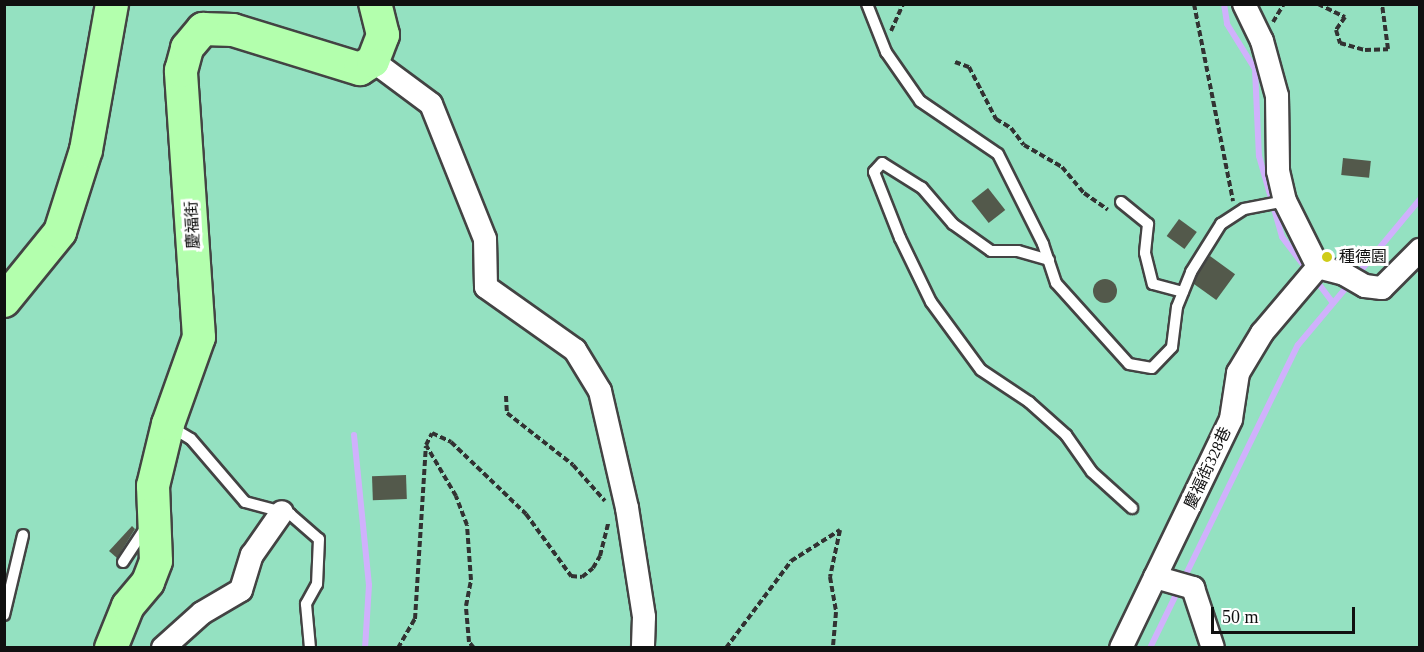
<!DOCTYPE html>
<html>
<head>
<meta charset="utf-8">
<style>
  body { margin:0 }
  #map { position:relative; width:1424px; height:652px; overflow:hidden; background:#f4fff2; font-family:"Times New Roman","Noto Sans TC",serif }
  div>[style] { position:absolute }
  .forest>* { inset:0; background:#94e1c1; transform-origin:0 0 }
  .stream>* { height:6px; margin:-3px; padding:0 3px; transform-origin:3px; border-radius:3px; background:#d0b1fc }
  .building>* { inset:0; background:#53594b; transform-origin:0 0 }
  .round { border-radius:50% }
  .path>* { height:4px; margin-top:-2px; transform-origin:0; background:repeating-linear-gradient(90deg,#323232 0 6px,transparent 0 9px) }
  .roads { filter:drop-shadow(2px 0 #434343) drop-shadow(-2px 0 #434343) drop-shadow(0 2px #434343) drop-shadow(0 -2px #434343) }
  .lane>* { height:10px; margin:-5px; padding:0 5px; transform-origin:5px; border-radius:5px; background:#fff }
  .street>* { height:22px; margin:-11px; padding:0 11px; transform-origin:11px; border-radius:11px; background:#fff }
  .secondary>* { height:32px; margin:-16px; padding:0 16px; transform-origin:16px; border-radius:16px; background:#b3ffad }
  .dots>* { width:16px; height:16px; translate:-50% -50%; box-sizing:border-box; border:3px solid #fff; border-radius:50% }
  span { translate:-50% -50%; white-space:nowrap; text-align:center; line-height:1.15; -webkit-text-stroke:6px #fff; paint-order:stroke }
  .street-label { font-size:16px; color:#101010 }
  .poi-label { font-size:16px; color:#101010 }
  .left { translate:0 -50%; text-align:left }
  .frame { position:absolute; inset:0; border:6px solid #101010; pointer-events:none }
  .scale { position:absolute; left:1211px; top:607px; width:144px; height:27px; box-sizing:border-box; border:3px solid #101010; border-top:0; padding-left:8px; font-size:18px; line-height:21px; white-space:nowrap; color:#101010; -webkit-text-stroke:4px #fff; paint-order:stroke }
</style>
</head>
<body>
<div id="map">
  <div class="forest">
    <i style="left:4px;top:5px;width:1415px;height:642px"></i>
  </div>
  <div class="stream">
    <i style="left:1224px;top:4px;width:20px;rotate:81deg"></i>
    <i style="left:1227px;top:24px;width:53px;rotate:58.1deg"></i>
    <i style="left:1255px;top:69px;width:87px;rotate:87.4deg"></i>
    <i style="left:1259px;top:156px;width:84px;rotate:74.1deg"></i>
    <i style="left:1282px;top:237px;width:43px;rotate:52.6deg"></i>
    <i style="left:1357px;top:275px;width:99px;rotate:-50.3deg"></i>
    <i style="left:1315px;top:279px;width:30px;rotate:53deg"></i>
    <i style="left:354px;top:435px;width:151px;rotate:84.3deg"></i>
    <i style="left:369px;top:585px;width:63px;rotate:93.6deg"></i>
    <i style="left:1150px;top:648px;width:337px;rotate:-64deg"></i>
    <i style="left:1298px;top:345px;width:81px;rotate:-50deg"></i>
  </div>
  <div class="building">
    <i style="left:1343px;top:158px;width:28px;height:17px;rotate:6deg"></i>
    <i style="left:988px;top:188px;width:28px;height:21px;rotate:52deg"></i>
    <i style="left:1179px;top:219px;width:22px;height:21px;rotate:36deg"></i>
    <i style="left:1210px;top:256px;width:31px;height:32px;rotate:36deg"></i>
    <i class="round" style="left:1093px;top:279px;width:24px;height:24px"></i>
    <i style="left:406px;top:475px;width:24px;height:34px;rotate:88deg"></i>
    <i style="clip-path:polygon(132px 526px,135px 529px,117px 558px,109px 551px)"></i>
  </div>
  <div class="path">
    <i style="left:1194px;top:4px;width:201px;rotate:78.8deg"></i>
    <i style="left:1318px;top:4px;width:30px;rotate:26deg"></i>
    <i style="left:1345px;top:17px;width:16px;rotate:125deg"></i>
    <i style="left:1336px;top:30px;width:14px;rotate:73deg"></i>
    <i style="left:1340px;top:43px;width:26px;rotate:16deg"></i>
    <i style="left:1365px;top:50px;width:23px;rotate:-2deg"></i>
    <i style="left:1388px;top:49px;width:45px;rotate:-97.6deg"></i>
    <i style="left:1273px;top:22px;width:21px;rotate:-59deg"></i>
    <i style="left:891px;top:31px;width:30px;rotate:-66deg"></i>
    <i style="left:955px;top:62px;width:15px;rotate:20deg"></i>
    <i style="left:969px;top:67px;width:59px;rotate:62.6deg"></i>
    <i style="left:996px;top:119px;width:17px;rotate:31deg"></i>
    <i style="left:1011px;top:128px;width:21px;rotate:53deg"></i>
    <i style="left:1024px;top:145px;width:44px;rotate:30.1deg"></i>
    <i style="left:1062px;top:167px;width:34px;rotate:50deg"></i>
    <i style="left:1084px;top:193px;width:29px;rotate:35deg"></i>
    <i style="left:506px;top:396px;width:17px;rotate:87deg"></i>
    <i style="left:507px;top:413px;width:84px;rotate:38.2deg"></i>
    <i style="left:573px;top:465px;width:48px;rotate:48.4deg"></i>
    <i style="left:398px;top:648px;width:34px;rotate:-60deg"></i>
    <i style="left:415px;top:619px;width:173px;rotate:-86.4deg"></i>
    <i style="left:474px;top:648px;width:8px;rotate:-130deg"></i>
    <i style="left:469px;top:642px;width:36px;rotate:-95deg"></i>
    <i style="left:466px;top:606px;width:26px;rotate:-79deg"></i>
    <i style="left:471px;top:580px;width:55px;rotate:-94.2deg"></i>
    <i style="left:467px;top:525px;width:31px;rotate:-111deg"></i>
    <i style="left:456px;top:496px;width:59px;rotate:-120.5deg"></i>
    <i style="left:426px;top:445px;width:13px;rotate:-63deg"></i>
    <i style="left:432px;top:433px;width:21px;rotate:25deg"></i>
    <i style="left:451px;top:442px;width:104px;rotate:43.8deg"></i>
    <i style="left:526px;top:514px;width:77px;rotate:54deg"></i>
    <i style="left:571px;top:576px;width:11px;rotate:5deg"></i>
    <i style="left:582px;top:577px;width:14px;rotate:-39deg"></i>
    <i style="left:593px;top:568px;width:14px;rotate:-60deg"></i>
    <i style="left:600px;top:556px;width:34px;rotate:-76deg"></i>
    <i style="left:726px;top:648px;width:109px;rotate:-53.2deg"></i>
    <i style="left:791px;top:561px;width:58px;rotate:-32.3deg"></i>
    <i style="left:840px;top:530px;width:48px;rotate:102deg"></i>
    <i style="left:830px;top:577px;width:36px;rotate:80deg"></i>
    <i style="left:836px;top:612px;width:36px;rotate:95deg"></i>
  </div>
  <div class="roads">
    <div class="lane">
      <i style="left:867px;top:4px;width:52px;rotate:68.4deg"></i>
      <i style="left:886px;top:52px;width:60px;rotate:55.2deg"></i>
      <i style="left:920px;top:101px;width:94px;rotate:34.2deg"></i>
      <i style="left:998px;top:154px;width:101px;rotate:63.4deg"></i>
      <i style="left:1043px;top:244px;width:41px;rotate:71.6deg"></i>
      <i style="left:1056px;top:283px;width:109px;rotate:48deg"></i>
      <i style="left:1129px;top:364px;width:23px;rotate:10deg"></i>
      <i style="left:1152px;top:368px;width:29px;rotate:-46deg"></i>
      <i style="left:1172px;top:347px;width:40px;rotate:-82.9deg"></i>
      <i style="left:1177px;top:307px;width:38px;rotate:-68deg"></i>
      <i style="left:1191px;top:272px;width:57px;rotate:-58deg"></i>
      <i style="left:1221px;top:224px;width:27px;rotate:-33deg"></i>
      <i style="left:1244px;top:209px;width:42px;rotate:-11deg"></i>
      <i style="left:1121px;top:202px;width:35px;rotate:39deg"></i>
      <i style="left:1148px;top:224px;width:29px;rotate:96deg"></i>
      <i style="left:1145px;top:253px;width:32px;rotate:76deg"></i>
      <i style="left:1153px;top:284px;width:31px;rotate:15deg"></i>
      <i style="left:1049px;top:260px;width:32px;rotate:-164deg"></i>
      <i style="left:1018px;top:251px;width:27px;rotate:180deg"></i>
      <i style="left:991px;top:251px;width:47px;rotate:-144.6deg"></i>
      <i style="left:953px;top:224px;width:48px;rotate:-130.7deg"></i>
      <i style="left:922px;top:188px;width:47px;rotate:-148deg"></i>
      <i style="left:882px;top:163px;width:12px;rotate:132deg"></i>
      <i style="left:874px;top:172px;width:71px;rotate:68.5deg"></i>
      <i style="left:900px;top:238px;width:71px;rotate:64.2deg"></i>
      <i style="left:931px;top:302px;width:84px;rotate:53.7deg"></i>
      <i style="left:981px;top:370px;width:58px;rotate:33.7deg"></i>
      <i style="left:1029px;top:402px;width:50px;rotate:41.7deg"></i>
      <i style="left:1066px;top:435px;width:45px;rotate:54.9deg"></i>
      <i style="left:1092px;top:472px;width:54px;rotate:42deg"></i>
      <i style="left:171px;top:427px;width:23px;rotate:31deg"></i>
      <i style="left:191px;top:439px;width:83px;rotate:49.4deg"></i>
      <i style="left:245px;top:502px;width:47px;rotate:14.9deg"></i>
      <i style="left:290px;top:514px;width:38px;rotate:41deg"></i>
      <i style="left:319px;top:539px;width:45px;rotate:92.5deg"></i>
      <i style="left:317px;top:584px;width:23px;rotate:119deg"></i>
      <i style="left:306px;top:604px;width:44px;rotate:84.8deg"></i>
      <i style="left:123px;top:562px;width:42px;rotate:-56.7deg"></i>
      <i style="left:4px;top:615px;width:82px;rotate:-76.6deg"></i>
    </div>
    <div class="street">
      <i style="left:1244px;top:4px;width:41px;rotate:64.1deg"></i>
      <i style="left:1262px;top:41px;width:57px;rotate:74.7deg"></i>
      <i style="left:1277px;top:96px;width:75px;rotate:89.2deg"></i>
      <i style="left:1278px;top:171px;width:31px;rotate:77deg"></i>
      <i style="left:1285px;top:201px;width:74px;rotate:63.4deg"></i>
      <i style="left:373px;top:61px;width:72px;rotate:36.6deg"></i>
      <i style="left:431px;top:104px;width:145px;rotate:68.2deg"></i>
      <i style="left:485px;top:239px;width:48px;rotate:88.8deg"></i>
      <i style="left:486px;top:287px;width:109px;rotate:35.3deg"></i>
      <i style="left:575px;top:350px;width:48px;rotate:58.6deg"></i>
      <i style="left:600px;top:391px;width:120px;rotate:77deg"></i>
      <i style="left:627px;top:508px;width:110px;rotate:81.1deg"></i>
      <i style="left:644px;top:617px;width:31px;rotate:92deg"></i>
      <i style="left:1155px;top:577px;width:40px;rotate:16deg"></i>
      <i style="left:1193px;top:588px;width:63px;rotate:71.6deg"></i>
      <i style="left:163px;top:648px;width:52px;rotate:-41.9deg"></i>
      <i style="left:202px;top:613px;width:45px;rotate:-30.5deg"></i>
      <i style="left:241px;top:590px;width:37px;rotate:-73deg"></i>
      <i style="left:252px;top:555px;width:52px;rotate:-55.1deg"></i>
      <i style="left:1121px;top:648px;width:254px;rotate:-64.3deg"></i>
      <i style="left:1231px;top:419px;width:47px;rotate:-81.3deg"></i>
      <i style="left:1238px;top:373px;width:47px;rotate:-59deg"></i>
      <i style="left:1262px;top:333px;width:87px;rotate:-49.7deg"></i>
      <i style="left:1318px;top:267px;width:27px;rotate:15deg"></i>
      <i style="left:1344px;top:274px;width:24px;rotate:30deg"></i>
      <i style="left:1365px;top:286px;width:17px;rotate:7deg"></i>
      <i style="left:1382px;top:288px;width:54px;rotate:-45deg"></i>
    </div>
    <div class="secondary">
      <i style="left:4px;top:301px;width:89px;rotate:-50.9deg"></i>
      <i style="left:60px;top:232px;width:86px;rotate:-72.4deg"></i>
      <i style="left:86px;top:150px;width:148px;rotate:-79.9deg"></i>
      <i style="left:111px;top:648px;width:45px;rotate:-68deg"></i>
      <i style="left:128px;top:606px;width:31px;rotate:-50deg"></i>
      <i style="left:148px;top:582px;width:22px;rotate:-69deg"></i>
      <i style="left:156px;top:561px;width:75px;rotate:-92.3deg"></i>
      <i style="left:153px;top:486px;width:64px;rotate:-76.4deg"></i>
      <i style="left:168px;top:424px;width:92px;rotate:-70.4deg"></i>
      <i style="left:199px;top:337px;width:267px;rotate:-93.9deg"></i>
      <i style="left:181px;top:71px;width:24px;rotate:-75deg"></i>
      <i style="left:187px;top:48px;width:25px;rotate:-50deg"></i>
      <i style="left:203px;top:29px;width:30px;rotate:2deg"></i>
      <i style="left:233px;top:30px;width:133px;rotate:17.1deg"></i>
      <i style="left:360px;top:69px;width:15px;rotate:-32deg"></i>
      <i style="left:373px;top:61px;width:28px;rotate:-69deg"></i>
      <i style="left:383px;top:35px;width:32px;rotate:-104deg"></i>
    </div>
  </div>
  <div class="dots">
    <i style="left:1327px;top:257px;background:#cfcc19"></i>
  </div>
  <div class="street-label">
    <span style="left:193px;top:225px;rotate:-93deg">慶福街</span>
    <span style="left:1208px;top:468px;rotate:-65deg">慶福街328巷</span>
  </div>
  <div class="poi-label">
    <span class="left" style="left:1339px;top:257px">種德園</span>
  </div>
  <div class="frame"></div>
  <div class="scale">50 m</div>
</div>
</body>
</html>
